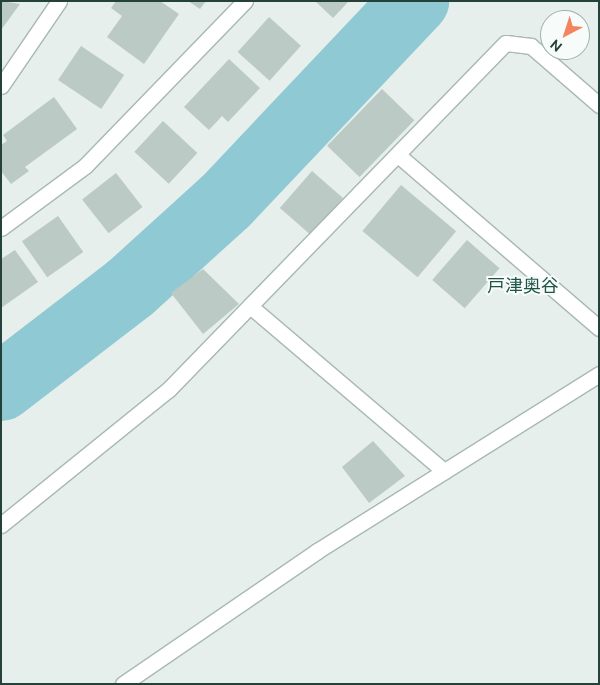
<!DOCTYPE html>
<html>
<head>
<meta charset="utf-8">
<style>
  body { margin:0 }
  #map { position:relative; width:600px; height:685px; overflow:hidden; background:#e6efeb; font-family:Ubuntu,"Noto Sans JP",sans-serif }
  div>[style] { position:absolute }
  .river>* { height:68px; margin:-34px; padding:0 34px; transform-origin:34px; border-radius:34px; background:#8ec9d4 }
  .building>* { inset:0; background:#bbcac4; transform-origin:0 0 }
  .roads { filter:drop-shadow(1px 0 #a8b8b2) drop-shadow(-1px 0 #a8b8b2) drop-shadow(0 1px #a8b8b2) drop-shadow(0 -1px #a8b8b2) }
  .minor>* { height:15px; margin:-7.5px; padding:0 7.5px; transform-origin:7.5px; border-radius:7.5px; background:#fff }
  span { translate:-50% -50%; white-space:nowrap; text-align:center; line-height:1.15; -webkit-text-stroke:4px #f7fbf9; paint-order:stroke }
  .neighbourhood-label { font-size:18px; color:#1f5548 }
  .frame { position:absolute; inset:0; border:2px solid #24423a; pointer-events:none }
  .north { position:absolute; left:540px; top:10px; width:50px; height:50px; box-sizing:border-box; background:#f7fbf9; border:1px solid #a3b1ad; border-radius:50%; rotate:220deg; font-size:14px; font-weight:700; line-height:20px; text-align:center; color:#24423a }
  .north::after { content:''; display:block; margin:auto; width:18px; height:22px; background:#f4845f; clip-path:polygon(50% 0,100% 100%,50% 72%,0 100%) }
</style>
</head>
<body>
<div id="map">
  <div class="river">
    <i style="left:1px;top:387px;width:163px;rotate:-37.5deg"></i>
    <i style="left:130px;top:288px;width:128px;rotate:-42.2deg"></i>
    <i style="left:225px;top:202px;width:277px;rotate:-46.6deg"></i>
  </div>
  <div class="building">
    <i style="clip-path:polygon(1px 1px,20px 4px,1px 30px)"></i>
    <i style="clip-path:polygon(116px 1px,160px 1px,179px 14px,144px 64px,107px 37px,122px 16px,111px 8px)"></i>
    <i style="clip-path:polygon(188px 1px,206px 1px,200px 9px)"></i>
    <i style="clip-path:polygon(315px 1px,349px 1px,333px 18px)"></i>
    <i style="left:269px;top:17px;width:43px;height:47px;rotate:42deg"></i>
    <i style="left:81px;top:46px;width:52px;height:41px;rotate:34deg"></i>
    <i style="clip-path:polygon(229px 59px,260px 88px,228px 122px,222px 116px,209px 130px,184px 107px)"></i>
    <i style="left:382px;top:89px;width:45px;height:79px;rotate:44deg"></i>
    <i style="clip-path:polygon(54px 97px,77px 129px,25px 167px,29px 171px,11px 184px,1px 171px,1px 145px,7px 141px,3px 135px)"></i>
    <i style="left:163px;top:121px;width:47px;height:42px;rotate:43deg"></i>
    <i style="left:312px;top:171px;width:41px;height:49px;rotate:41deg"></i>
    <i style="left:116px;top:173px;width:43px;height:43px;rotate:52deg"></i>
    <i style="left:401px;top:185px;width:72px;height:60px;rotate:40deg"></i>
    <i style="left:58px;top:216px;width:44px;height:44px;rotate:55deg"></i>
    <i style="left:467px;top:240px;width:43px;height:53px;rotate:41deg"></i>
    <i style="clip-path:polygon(15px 250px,38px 282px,1px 308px,1px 259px)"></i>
    <i style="clip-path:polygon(203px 269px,239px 304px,203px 334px,171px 293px)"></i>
    <i style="clip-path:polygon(373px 441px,405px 476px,369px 503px,342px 467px)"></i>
  </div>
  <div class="roads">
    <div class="minor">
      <i style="left:1px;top:86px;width:103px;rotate:-55.7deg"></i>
      <i style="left:398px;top:155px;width:265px;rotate:40.7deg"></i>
      <i style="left:1px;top:228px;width:104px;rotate:-36.4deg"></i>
      <i style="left:85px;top:166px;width:230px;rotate:-45.9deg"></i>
      <i style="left:250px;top:306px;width:255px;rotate:40.4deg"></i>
      <i style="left:1px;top:525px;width:215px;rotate:-39deg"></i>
      <i style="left:168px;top:390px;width:484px;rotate:-45.8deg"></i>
      <i style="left:506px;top:43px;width:25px;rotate:7deg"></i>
      <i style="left:531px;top:46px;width:90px;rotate:40.9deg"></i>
      <i style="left:123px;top:684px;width:235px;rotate:-34.4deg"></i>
      <i style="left:317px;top:551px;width:333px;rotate:-32.1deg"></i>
    </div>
  </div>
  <div class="neighbourhood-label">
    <span style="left:523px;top:285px">戸津奥谷</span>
  </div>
  <div class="frame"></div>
  <div class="north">N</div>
</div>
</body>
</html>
